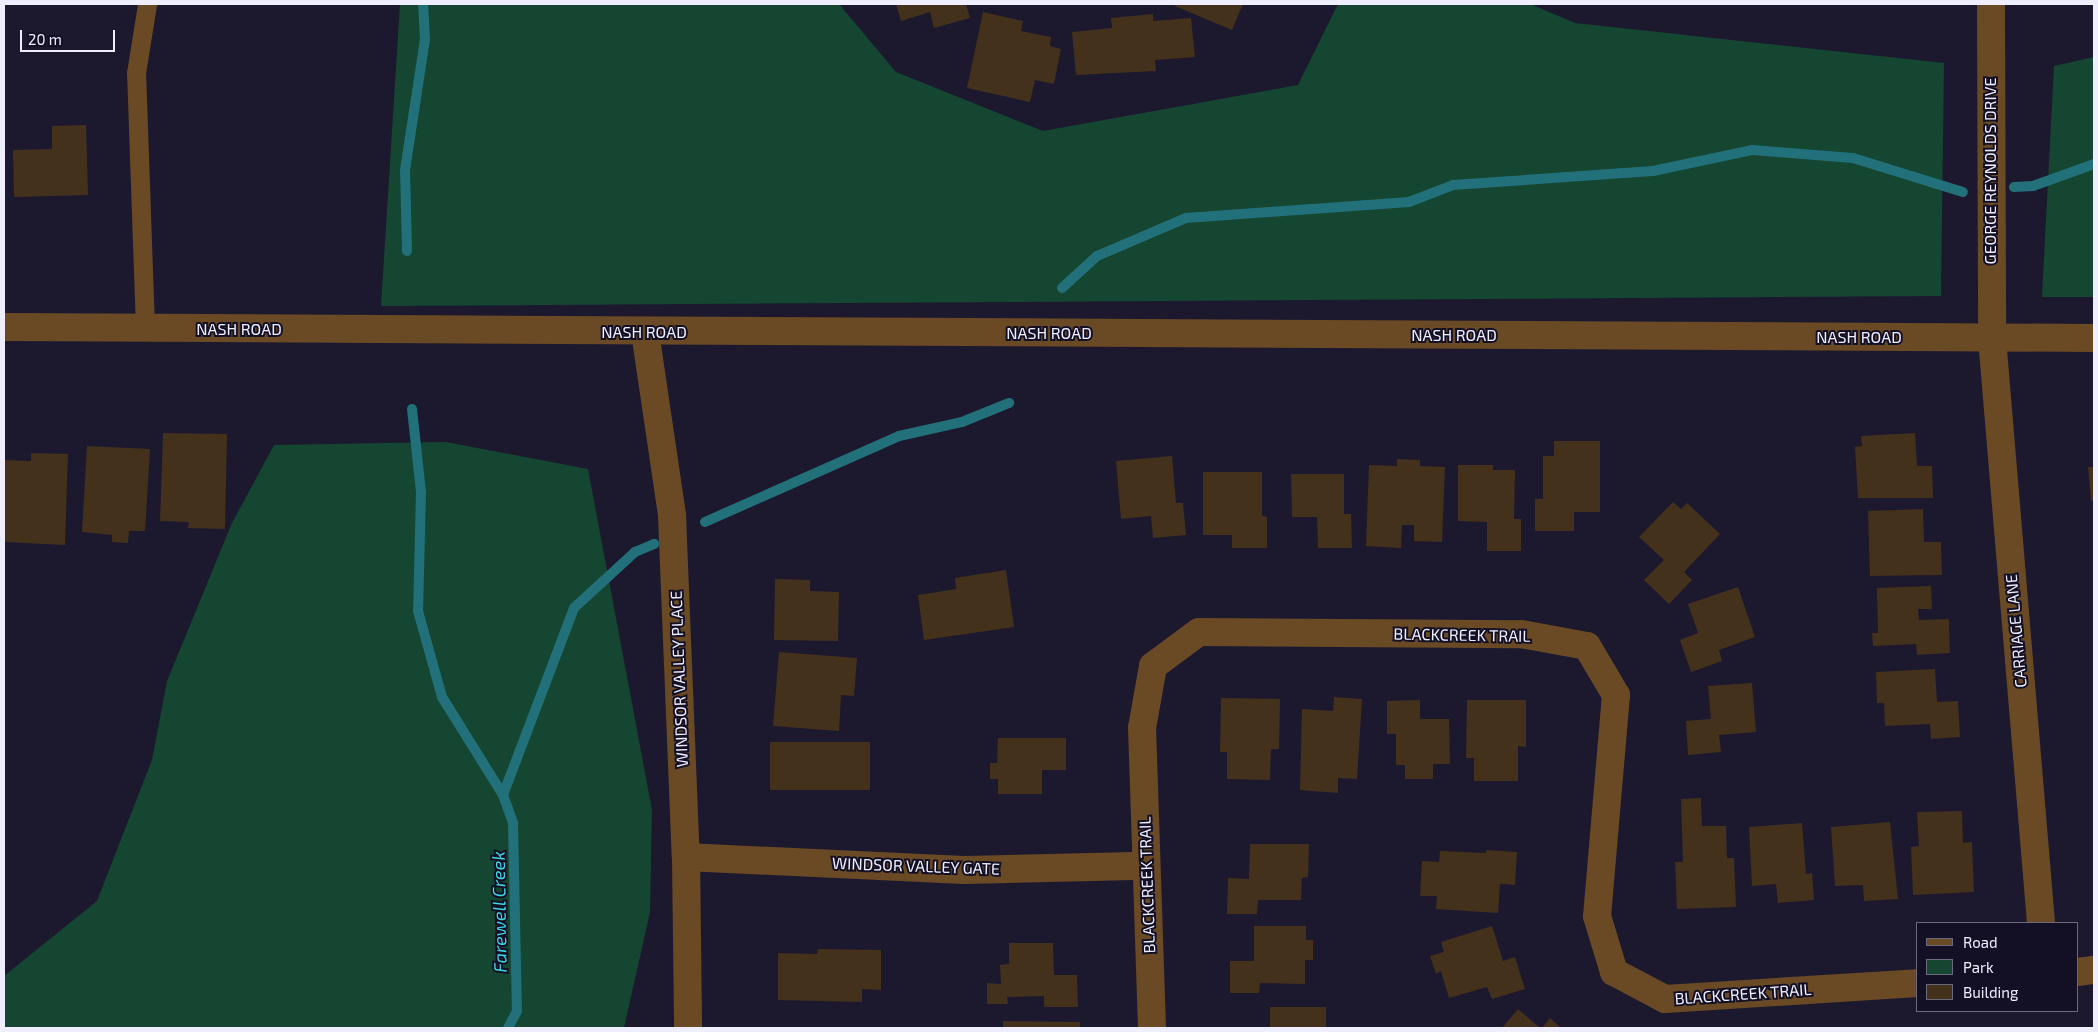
<!DOCTYPE html>
<html>
<head>
<meta charset="utf-8">
<style>
  body { margin:0 }
  #map { position:relative; width:2098px; height:1032px; overflow:hidden; background:#1c192f; font-family:"Exo 2",sans-serif }
  div>[style] { position:absolute }
  .green>* { inset:0; background:#144631 }
  .stream>* { height:10px; margin:-5px; padding:0 5px; transform-origin:5px; border-radius:5px; background:#227079 }
  .building>* { inset:0; background:#43311c; transform-origin:0 0 }
  .service>* { height:19px; margin:-9.5px; padding:0 9.5px; transform-origin:9.5px; border-radius:9.5px; background:#6a4a24 }
  .minor>* { height:28px; margin:-14px; padding:0 14px; transform-origin:14px; border-radius:14px; background:#6a4a24 }
  .tertiary>* { height:28px; margin:-14px; padding:0 14px; transform-origin:14px; border-radius:14px; background:#6a4a24 }
  span { translate:-50% -50%; white-space:nowrap; text-align:center; line-height:1.15; -webkit-text-stroke:4px #131025; paint-order:stroke }
  .street-label { font-size:16px; color:#efeefe }
  .water-label { font-size:18px; color:#3fd5e5; font-style:italic }
  .frame { position:absolute; inset:0; border:5px solid #efeefe; pointer-events:none }
  .legend { position:absolute; left:1916px; top:922px; width:162px; height:90px; box-sizing:border-box; background:#131025; border:1px solid #6b697c; margin:0; padding:6px 9px; list-style:none; font-size:15px; color:#efeefe }
  .legend li { display:flex; align-items:center; gap:10px; height:25px }
  .legend b { width:25px; border:1px solid #6b697c }
  .scale { position:absolute; left:20px; top:30px; width:95px; height:22px; box-sizing:border-box; border:2px solid #efeefe; border-top:0; padding-left:6px; font-size:15px; line-height:18px; white-space:nowrap; color:#efeefe; -webkit-text-stroke:4px #131025; paint-order:stroke }
</style>
</head>
<body>
<div id="map">
  <div class="green">
    <i style="clip-path:polygon(400px 4px,839px 4px,896px 72px,1043px 131px,1298px 85px,1338px 4px,1530px 4px,1575px 23px,1944px 63px,1941px 296px,381px 306px)"></i>
    <i style="clip-path:polygon(2094px 57px,2094px 297px,2042px 297px,2054px 66px)"></i>
    <i style="clip-path:polygon(446px 442px,588px 469px,652px 810px,650px 912px,624px 1028px,4px 1028px,4px 976px,97px 901px,152px 760px,167px 681px,232px 523px,274px 445px)"></i>
  </div>
  <div class="stream">
    <i style="left:2014px;top:187px;width:19px;rotate:-3deg"></i>
    <i style="left:2033px;top:186px;width:65px;rotate:-19.8deg"></i>
    <i style="left:407px;top:251px;width:81px;rotate:-91.4deg"></i>
    <i style="left:405px;top:170px;width:132px;rotate:-81.3deg"></i>
    <i style="left:425px;top:40px;width:36px;rotate:-93deg"></i>
    <i style="left:1062px;top:288px;width:47px;rotate:-42.4deg"></i>
    <i style="left:1097px;top:256px;width:97px;rotate:-23.1deg"></i>
    <i style="left:1186px;top:218px;width:224px;rotate:-4.1deg"></i>
    <i style="left:1409px;top:202px;width:47px;rotate:-21.1deg"></i>
    <i style="left:1453px;top:185px;width:200px;rotate:-4deg"></i>
    <i style="left:1653px;top:171px;width:102px;rotate:-11.9deg"></i>
    <i style="left:1753px;top:150px;width:100px;rotate:4.6deg"></i>
    <i style="left:1853px;top:158px;width:115px;rotate:17.2deg"></i>
    <i style="left:412px;top:409px;width:83px;rotate:83.8deg"></i>
    <i style="left:421px;top:492px;width:119px;rotate:91.4deg"></i>
    <i style="left:418px;top:611px;width:89px;rotate:74.4deg"></i>
    <i style="left:442px;top:697px;width:115px;rotate:58.1deg"></i>
    <i style="left:503px;top:795px;width:30px;rotate:70deg"></i>
    <i style="left:513px;top:823px;width:188px;rotate:88.8deg"></i>
    <i style="left:517px;top:1011px;width:19px;rotate:118deg"></i>
    <i style="left:705px;top:522px;width:212px;rotate:-23.9deg"></i>
    <i style="left:899px;top:436px;width:65px;rotate:-12.5deg"></i>
    <i style="left:962px;top:422px;width:51px;rotate:-22deg"></i>
    <i style="left:503px;top:795px;width:200px;rotate:-69.2deg"></i>
    <i style="left:574px;top:608px;width:83px;rotate:-42.6deg"></i>
    <i style="left:635px;top:552px;width:21px;rotate:-23deg"></i>
  </div>
  <div class="building">
    <i style="clip-path:polygon(896px 4px,966px 4px,970px 18px,934px 28px,930px 12px,901px 21px)"></i>
    <i style="clip-path:polygon(1176px 4px,1243px 4px,1232px 30px,1175px 6px)"></i>
    <i style="clip-path:polygon(983px 12px,1023px 21px,1021px 31px,1051px 37px,1050px 46px,1061px 49px,1054px 84px,1035px 80px,1030px 102px,967px 88px)"></i>
    <i style="clip-path:polygon(1153px 14px,1153px 21px,1191px 18px,1195px 57px,1155px 60px,1156px 71px,1076px 75px,1072px 32px,1112px 28px,1111px 18px)"></i>
    <i style="clip-path:polygon(86px 125px,88px 195px,14px 197px,13px 150px,52px 149px,52px 126px)"></i>
    <i style="clip-path:polygon(163px 433px,227px 434px,225px 529px,188px 528px,189px 522px,160px 521px)"></i>
    <i style="clip-path:polygon(1915px 433px,1917px 466px,1932px 466px,1933px 498px,1858px 498px,1855px 447px,1862px 446px,1861px 436px)"></i>
    <i style="clip-path:polygon(1554px 441px,1600px 441px,1600px 512px,1574px 512px,1574px 531px,1535px 531px,1535px 499px,1543px 499px,1543px 456px,1554px 456px)"></i>
    <i style="clip-path:polygon(87px 446px,150px 449px,145px 531px,129px 531px,128px 543px,112px 542px,112px 535px,82px 532px)"></i>
    <i style="clip-path:polygon(31px 453px,68px 454px,65px 545px,4px 542px,4px 460px,31px 461px)"></i>
    <i style="clip-path:polygon(1172px 456px,1176px 503px,1183px 503px,1186px 535px,1153px 538px,1151px 516px,1121px 519px,1116px 461px)"></i>
    <i style="clip-path:polygon(1397px 459px,1420px 460px,1420px 466px,1445px 467px,1442px 542px,1414px 541px,1414px 525px,1402px 525px,1401px 548px,1366px 546px,1369px 465px,1397px 466px)"></i>
    <i style="clip-path:polygon(1458px 465px,1493px 465px,1493px 470px,1515px 470px,1514px 519px,1521px 519px,1521px 551px,1487px 551px,1487px 522px,1458px 521px)"></i>
    <i style="clip-path:polygon(2088px 467px,2094px 467px,2094px 500px,2091px 501px)"></i>
    <i style="clip-path:polygon(1203px 472px,1262px 472px,1262px 516px,1267px 517px,1267px 548px,1232px 548px,1232px 535px,1203px 535px)"></i>
    <i style="clip-path:polygon(1291px 474px,1344px 474px,1344px 514px,1351px 514px,1352px 548px,1318px 548px,1317px 517px,1292px 517px)"></i>
    <i style="clip-path:polygon(1673px 502px,1681px 509px,1687px 503px,1720px 534px,1684px 572px,1692px 580px,1669px 604px,1644px 580px,1664px 560px,1639px 537px)"></i>
    <i style="clip-path:polygon(1923px 509px,1924px 542px,1941px 542px,1942px 575px,1870px 576px,1868px 511px)"></i>
    <i style="clip-path:polygon(1006px 570px,1014px 627px,924px 640px,918px 595px,956px 589px,955px 578px)"></i>
    <i style="clip-path:polygon(775px 579px,810px 580px,810px 591px,839px 592px,838px 641px,774px 640px)"></i>
    <i style="clip-path:polygon(1931px 586px,1932px 609px,1918px 609px,1919px 620px,1949px 619px,1950px 653px,1917px 655px,1916px 644px,1873px 646px,1872px 633px,1878px 633px,1877px 588px)"></i>
    <i style="clip-path:polygon(1738px 587px,1755px 637px,1719px 650px,1722px 661px,1691px 672px,1680px 640px,1698px 633px,1688px 604px)"></i>
    <i style="clip-path:polygon(779px 652px,857px 658px,854px 696px,841px 695px,839px 731px,773px 726px)"></i>
    <i style="clip-path:polygon(1935px 669px,1937px 702px,1958px 701px,1960px 737px,1931px 739px,1930px 724px,1885px 726px,1884px 703px,1877px 703px,1876px 672px)"></i>
    <i style="clip-path:polygon(1752px 683px,1756px 732px,1719px 735px,1721px 752px,1688px 755px,1686px 721px,1711px 719px,1708px 686px)"></i>
    <i style="clip-path:polygon(1334px 697px,1362px 699px,1357px 779px,1338px 778px,1338px 793px,1300px 790px,1302px 709px,1333px 711px)"></i>
    <i style="clip-path:polygon(1221px 698px,1280px 699px,1279px 749px,1271px 749px,1270px 780px,1227px 779px,1227px 752px,1220px 752px)"></i>
    <i style="clip-path:polygon(1420px 700px,1420px 719px,1449px 719px,1450px 764px,1433px 764px,1433px 779px,1405px 779px,1405px 765px,1396px 765px,1396px 734px,1387px 734px,1387px 701px)"></i>
    <i style="clip-path:polygon(1467px 700px,1526px 700px,1526px 747px,1518px 746px,1518px 781px,1474px 781px,1474px 758px,1466px 758px)"></i>
    <i style="clip-path:polygon(998px 738px,1066px 738px,1066px 770px,1042px 770px,1042px 794px,998px 794px,998px 779px,990px 779px,990px 763px,997px 763px)"></i>
    <i style="left:770px;top:742px;width:100px;height:48px"></i>
    <i style="clip-path:polygon(1701px 798px,1702px 826px,1726px 826px,1727px 858px,1734px 858px,1736px 907px,1677px 909px,1675px 862px,1683px 862px,1681px 799px)"></i>
    <i style="clip-path:polygon(1962px 811px,1963px 843px,1972px 842px,1974px 892px,1913px 895px,1911px 847px,1919px 846px,1917px 812px)"></i>
    <i style="clip-path:polygon(1890px 822px,1898px 899px,1864px 901px,1863px 885px,1835px 886px,1831px 827px)"></i>
    <i style="clip-path:polygon(1802px 823px,1806px 874px,1812px 873px,1814px 900px,1778px 903px,1776px 884px,1752px 886px,1749px 827px)"></i>
    <i style="clip-path:polygon(1250px 844px,1309px 844px,1308px 877px,1302px 878px,1301px 900px,1258px 900px,1257px 914px,1227px 914px,1228px 878px,1249px 879px)"></i>
    <i style="clip-path:polygon(1486px 850px,1517px 852px,1515px 885px,1500px 884px,1498px 913px,1436px 909px,1437px 896px,1420px 896px,1422px 861px,1439px 862px,1440px 851px,1486px 853px)"></i>
    <i style="clip-path:polygon(1254px 926px,1306px 926px,1306px 940px,1313px 940px,1313px 960px,1305px 960px,1305px 984px,1260px 983px,1259px 993px,1230px 993px,1230px 961px,1254px 961px)"></i>
    <i style="clip-path:polygon(1492px 926px,1503px 961px,1515px 957px,1525px 989px,1492px 999px,1487px 987px,1449px 998px,1441px 971px,1436px 974px,1430px 956px,1444px 952px,1441px 942px)"></i>
    <i style="clip-path:polygon(1009px 943px,1053px 943px,1054px 975px,1077px 975px,1078px 1007px,1044px 1007px,1044px 996px,1007px 997px,1008px 1004px,987px 1004px,987px 983px,1001px 984px,1000px 965px,1009px 964px)"></i>
    <i style="clip-path:polygon(818px 949px,881px 950px,881px 990px,862px 989px,862px 1002px,778px 1000px,778px 953px,817px 954px)"></i>
    <i style="left:1270px;top:1007px;width:56px;height:21px"></i>
    <i style="clip-path:polygon(1518px 1009px,1540px 1028px,1502px 1028px)"></i>
    <i style="clip-path:polygon(1550px 1018px,1561px 1028px,1542px 1028px)"></i>
    <i style="clip-path:polygon(1003px 1021px,1080px 1022px,1080px 1028px,1003px 1028px)"></i>
  </div>
  <div class="service">
    <i style="left:145px;top:328px;width:255px;rotate:-92deg"></i>
    <i style="left:136px;top:73px;width:70px;rotate:-80.9deg"></i>
  </div>
  <div class="minor">
    <i style="left:1991px;top:4px;width:334px;rotate:89.8deg"></i>
    <i style="left:1992px;top:338px;width:587px;rotate:85.21deg"></i>
    <i style="left:645px;top:332px;width:185px;rotate:81.6deg"></i>
    <i style="left:672px;top:515px;width:342px;rotate:87.7deg"></i>
    <i style="left:686px;top:857px;width:171px;rotate:89.3deg"></i>
    <i style="left:686px;top:857px;width:278px;rotate:2.7deg"></i>
    <i style="left:964px;top:870px;width:182px;rotate:-1.3deg"></i>
    <i style="left:2077px;top:972px;width:17px;rotate:-7deg"></i>
    <i style="left:1152px;top:1028px;width:300px;rotate:-91.9deg"></i>
    <i style="left:1142px;top:728px;width:63px;rotate:-79.9deg"></i>
    <i style="left:1153px;top:666px;width:57px;rotate:-36.5deg"></i>
    <i style="left:1199px;top:632px;width:322px;rotate:0.4deg"></i>
    <i style="left:1521px;top:634px;width:67px;rotate:10.3deg"></i>
    <i style="left:1587px;top:646px;width:57px;rotate:59.4deg"></i>
    <i style="left:1616px;top:695px;width:222px;rotate:94.9deg"></i>
    <i style="left:1597px;top:916px;width:59px;rotate:73.1deg"></i>
    <i style="left:1614px;top:972px;width:58px;rotate:27.9deg"></i>
    <i style="left:1665px;top:999px;width:253px;rotate:-3.6deg"></i>
  </div>
  <div class="tertiary">
    <i style="left:4px;top:327px;width:2090px;rotate:0.3deg"></i>
  </div>
  <div class="street-label">
    <span style="left:1990px;top:171px;rotate:-90deg">GEORGE REYNOLDS DRIVE</span>
    <span style="left:239px;top:329px">NASH ROAD</span>
    <span style="left:644px;top:332px">NASH ROAD</span>
    <span style="left:1049px;top:333px">NASH ROAD</span>
    <span style="left:1454px;top:335px">NASH ROAD</span>
    <span style="left:1859px;top:337px">NASH ROAD</span>
    <span style="left:2016px;top:631px;rotate:-95deg">CARRIAGE LANE</span>
    <span style="left:1462px;top:635px;rotate:1deg">BLACKCREEK TRAIL</span>
    <span style="left:679px;top:679px;rotate:-92deg">WINDSOR VALLEY PLACE</span>
    <span style="left:916px;top:866px;rotate:2deg">WINDSOR VALLEY GATE</span>
    <span style="left:1147px;top:885px;rotate:-92deg">BLACKCREEK TRAIL</span>
    <span style="left:1743px;top:994px;rotate:-4deg">BLACKCREEK TRAIL</span>
  </div>
  <div class="water-label">
    <span style="left:499px;top:912px;rotate:-91deg">Farewell Creek</span>
  </div>
  <div class="frame"></div>
  <ul class="legend">
  <li><b style="height:6px;background:#6a4a24"></b>Road</li>
  <li><b style="height:14px;background:#144631"></b>Park</li>
  <li><b style="height:14px;background:#43311c"></b>Building</li>
  </ul>
  <div class="scale">20 m</div>
</div>
</body>
</html>
